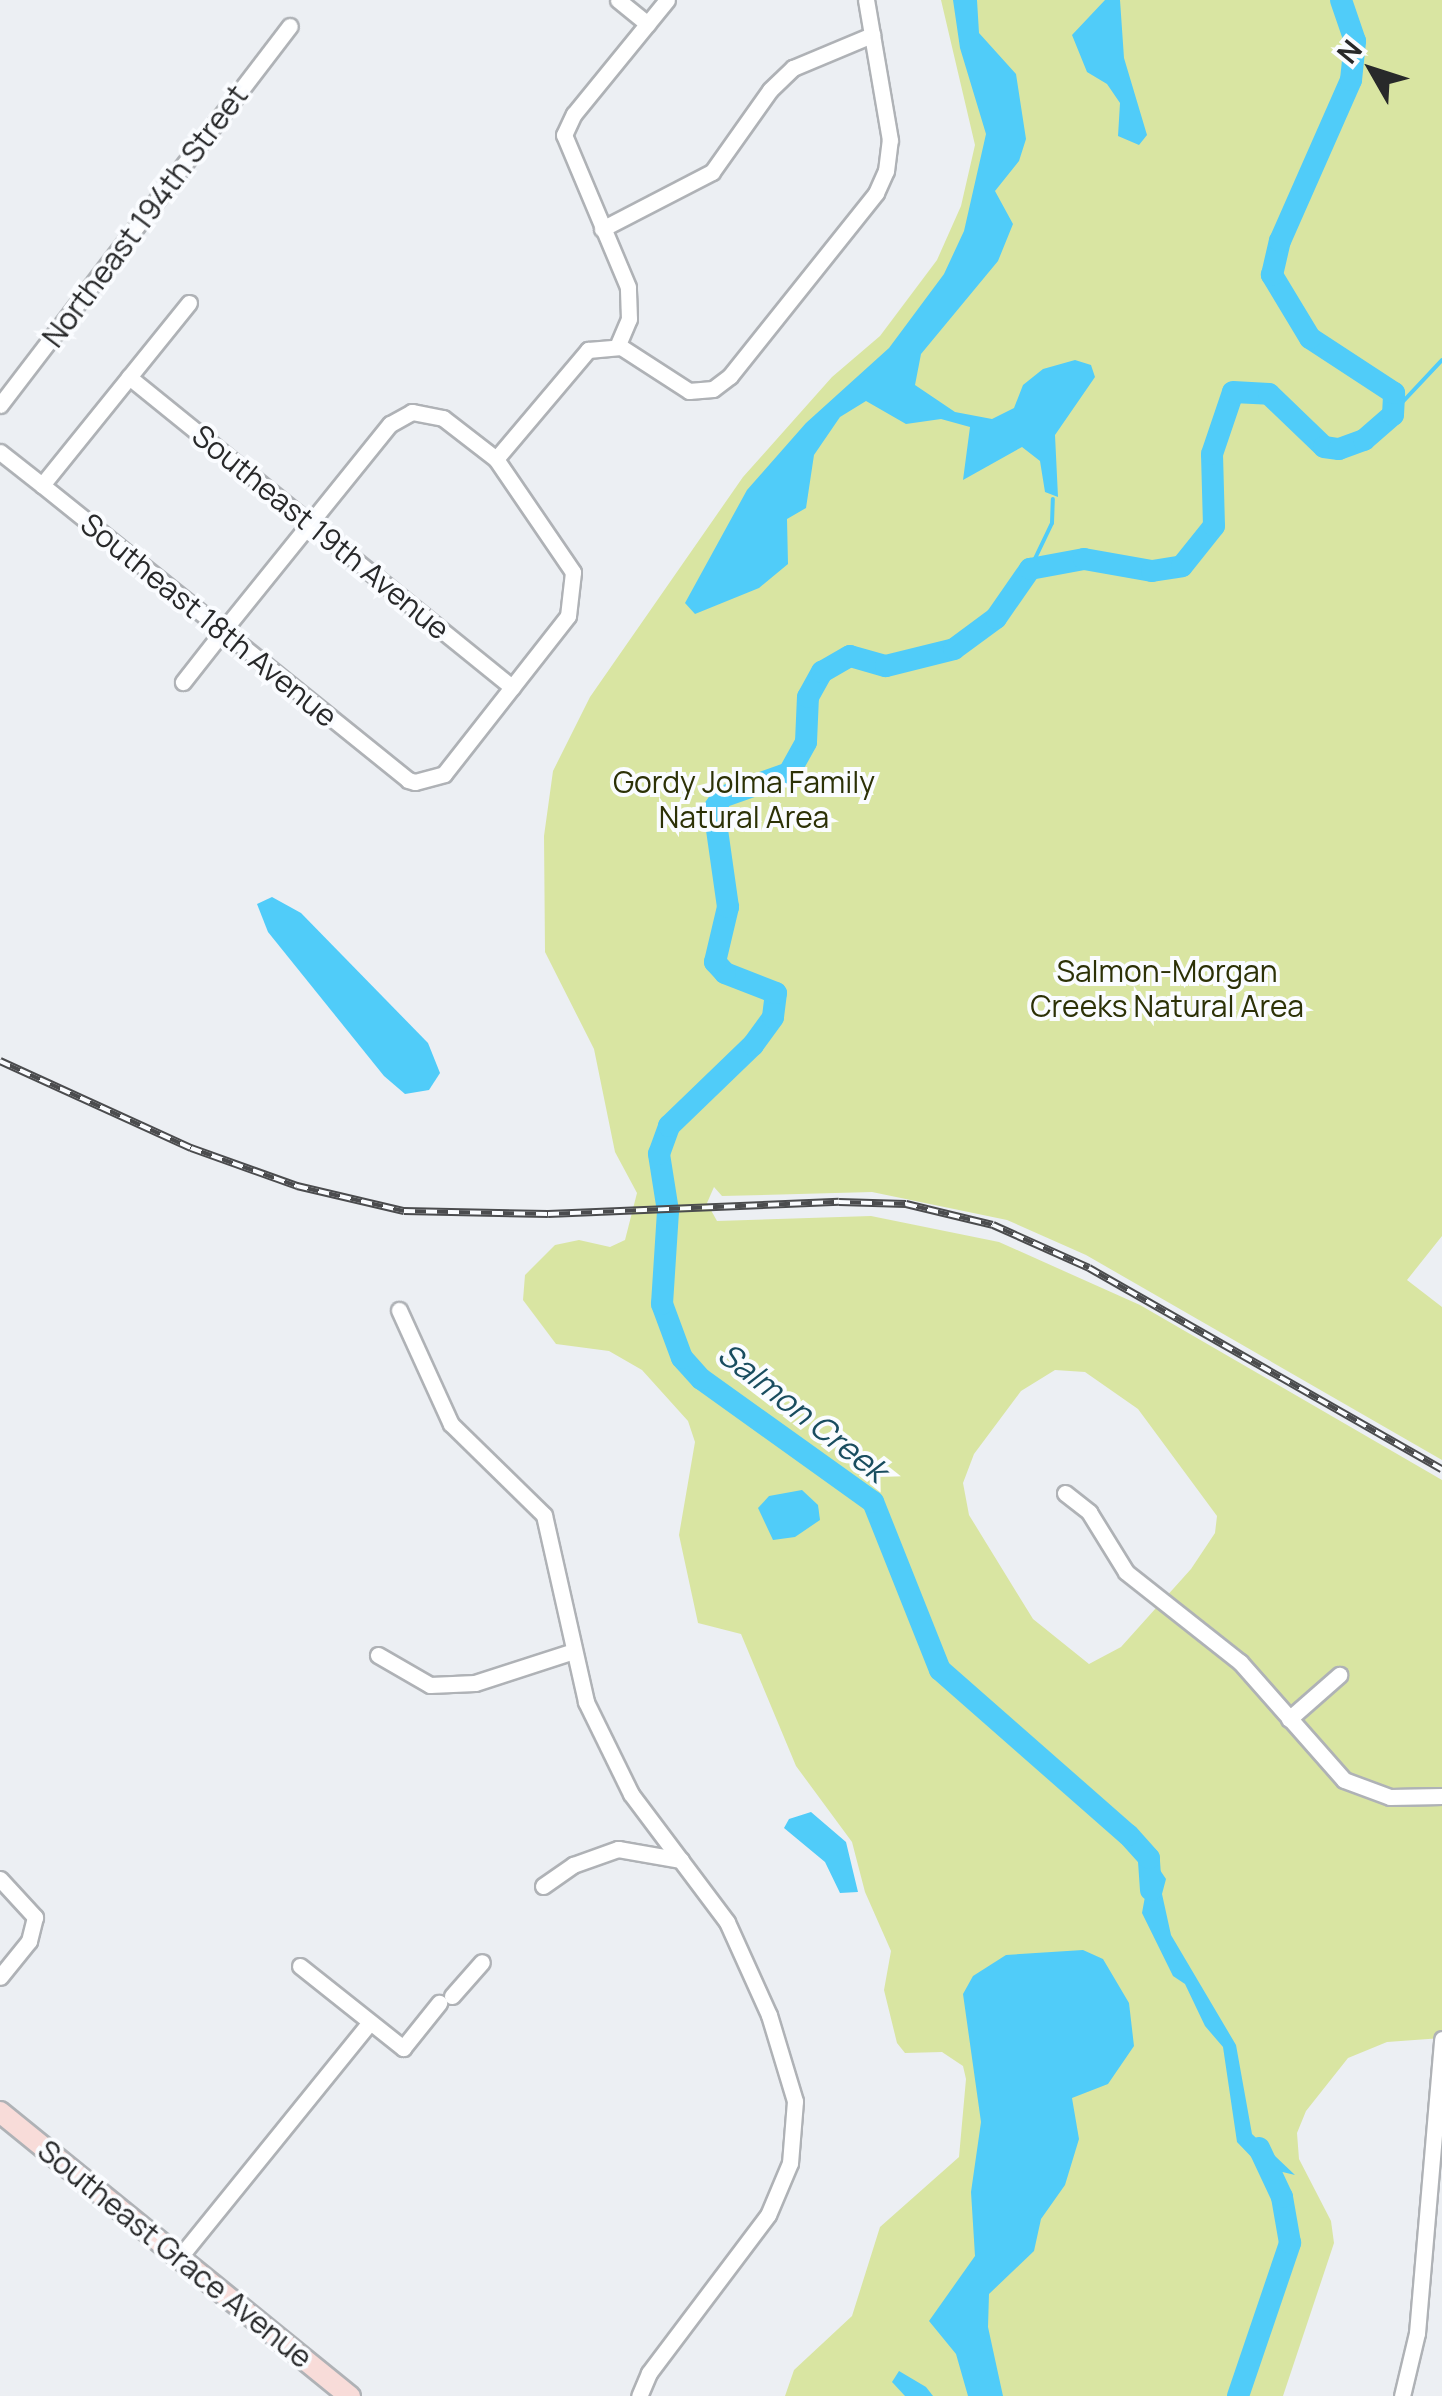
<!DOCTYPE html>
<html>
<head>
<meta charset="utf-8">
<style>
  body { margin:0 }
  #map { position:relative; width:1442px; height:2396px; overflow:hidden; background:#eceff3; font-family:Manrope,sans-serif }
  div>[style] { position:absolute }
  .green>* { inset:0; background:#d9e5a2 }
  .water>* { inset:0; background:#50ccf9 }
  .stream>* { height:4px; margin:-2px; padding:0 2px; transform-origin:2px; border-radius:2px; background:#50ccf9 }
  .river>* { height:22px; margin:-11px; padding:0 11px; transform-origin:11px; border-radius:11px; background:#50ccf9 }
  .roads { filter:drop-shadow(2px 0 #afb2b6) drop-shadow(-2px 0 #afb2b6) drop-shadow(0 2px #afb2b6) drop-shadow(0 -2px #afb2b6) }
  .street>* { height:15px; margin:-7.5px; padding:0 7.5px; transform-origin:7.5px; border-radius:7.5px; background:#fff }
  .secondary>* { height:20px; margin:-10px; padding:0 10px; transform-origin:10px; border-radius:10px; background:#f8dcd9 }
  .rail>* { height:8px; margin-top:-4px; transform-origin:0; background:repeating-linear-gradient(90deg,#fafcff 0 11px,#4b4c4e 0 22px); box-sizing:border-box; border-block:2px solid #4b4c4e }
  span { translate:-50% -50%; white-space:nowrap; text-align:center; line-height:1.15; -webkit-text-stroke:8px #fafcff; paint-order:stroke }
  .street-label { font-size:30px; color:#28292a }
  .park-label { font-size:30px; color:#2c3106 }
  .water-label { font-size:32px; color:#194d5f; font-style:italic }
  .north { position:absolute; left:1322px; top:20px; width:100px; height:100px; -webkit-text-stroke:8px #fafcff; paint-order:stroke; rotate:309deg; font-size:28px; font-weight:700; line-height:40px; text-align:center; color:#28292a }
  .north::after { content:''; display:block; margin:auto; width:35px; height:45px; background:#28292a; clip-path:polygon(50% 0,100% 100%,50% 72%,0 100%) }
</style>
</head>
<body>
<div id="map">
  <div class="green">
    <i style="clip-path:polygon(evenodd,941px 0,1442px 0,1442px 1236px,1407px 1280px,1442px 1307px,1442px 1460px,1086px 1255px,1007px 1220px,872px 1192px,722px 1196px,714px 1187px,707px 1203px,717px 1221px,871px 1216px,999px 1242px,1140px 1305px,1442px 1480px,1442px 2038px,1387px 2042px,1348px 2058px,1306px 2111px,1297px 2133px,1299px 2159px,1331px 2221px,1334px 2243px,1283px 2396px,785px 2396px,794px 2370px,852px 2316px,880px 2227px,959px 2157px,966px 2079px,963px 2066px,942px 2052px,905px 2053px,897px 2043px,884px 1990px,891px 1951px,865px 1892px,852px 1842px,796px 1766px,741px 1634px,698px 1623px,679px 1535px,695px 1442px,688px 1421px,642px 1370px,609px 1351px,556px 1344px,523px 1300px,525px 1275px,555px 1245px,579px 1240px,610px 1247px,625px 1240px,637px 1193px,615px 1152px,594px 1049px,545px 952px,544px 836px,553px 771px,590px 697px,743px 477px,832px 377px,880px 336px,937px 260px,961px 206px,975px 145px,941px 0,1055px 1370px,1085px 1372px,1138px 1409px,1217px 1516px,1215px 1533px,1191px 1569px,1121px 1647px,1089px 1664px,1033px 1619px,969px 1515px,963px 1483px,974px 1454px,1021px 1391px,1055px 1370px)"></i>
  </div>
  <div class="water">
    <i style="clip-path:polygon(953px 0,977px 0,979px 33px,1016px 74px,1026px 139px,1019px 161px,995px 191px,1013px 224px,998px 261px,921px 354px,915px 385px,955px 412px,992px 419px,1014px 408px,1023px 385px,1043px 369px,1075px 360px,1091px 365px,1095px 377px,1055px 435px,1058px 497px,1045px 492px,1040px 461px,1022px 447px,963px 480px,970px 427px,941px 419px,906px 424px,866px 401px,840px 417px,814px 455px,806px 508px,787px 519px,788px 564px,759px 588px,695px 614px,685px 603px,747px 490px,806px 423px,889px 348px,944px 274px,964px 231px,986px 134px,960px 48px)"></i>
    <i style="clip-path:polygon(1105px 0,1120px 0,1124px 58px,1147px 135px,1139px 145px,1118px 136px,1120px 103px,1107px 84px,1087px 72px,1072px 35px)"></i>
    <i style="clip-path:polygon(272px 897px,301px 913px,428px 1043px,440px 1073px,429px 1090px,405px 1094px,384px 1076px,268px 932px,257px 904px)"></i>
    <i style="clip-path:polygon(802px 1490px,818px 1505px,820px 1520px,795px 1537px,773px 1540px,758px 1508px,769px 1496px)"></i>
    <i style="clip-path:polygon(811px 1812px,846px 1842px,858px 1892px,840px 1893px,825px 1862px,784px 1828px,789px 1819px)"></i>
    <i style="clip-path:polygon(1152px 1858px,1166px 1879px,1162px 1894px,1171px 1935px,1236px 2045px,1252px 2134px,1295px 2175px,1261px 2167px,1237px 2142px,1223px 2047px,1205px 2026px,1185px 1984px,1173px 1976px,1142px 1913px)"></i>
    <i style="clip-path:polygon(1083px 1950px,1103px 1959px,1129px 2003px,1134px 2046px,1108px 2084px,1072px 2098px,1079px 2139px,1065px 2185px,1041px 2219px,1034px 2251px,989px 2294px,988px 2327px,1003px 2396px,968px 2396px,956px 2354px,929px 2321px,975px 2256px,971px 2192px,981px 2122px,963px 1994px,973px 1976px,1006px 1955px)"></i>
    <i style="clip-path:polygon(899px 2371px,926px 2387px,933px 2396px,905px 2396px,892px 2382px)"></i>
  </div>
  <div class="stream">
    <i style="left:1396px;top:409px;width:67px;rotate:-46.8deg"></i>
    <i style="left:1030px;top:569px;width:51px;rotate:-64.4deg"></i>
    <i style="left:1052px;top:523px;width:24px;rotate:-88deg"></i>
  </div>
  <div class="river">
    <i style="left:1151px;top:1890px;width:32px;rotate:-94deg"></i>
    <i style="left:1149px;top:1858px;width:31px;rotate:-132deg"></i>
    <i style="left:1128px;top:1835px;width:250px;rotate:-138.7deg"></i>
    <i style="left:940px;top:1670px;width:181px;rotate:-111.7deg"></i>
    <i style="left:873px;top:1502px;width:211px;rotate:-144.4deg"></i>
    <i style="left:701px;top:1379px;width:28px;rotate:-132deg"></i>
    <i style="left:682px;top:1358px;width:58px;rotate:-110.3deg"></i>
    <i style="left:662px;top:1304px;width:93px;rotate:-86.3deg"></i>
    <i style="left:668px;top:1211px;width:58px;rotate:-99deg"></i>
    <i style="left:659px;top:1154px;width:30px;rotate:-70deg"></i>
    <i style="left:669px;top:1126px;width:117px;rotate:-44deg"></i>
    <i style="left:753px;top:1045px;width:34px;rotate:-54deg"></i>
    <i style="left:773px;top:1017px;width:24px;rotate:-83deg"></i>
    <i style="left:776px;top:993px;width:55px;rotate:-158.6deg"></i>
    <i style="left:725px;top:973px;width:15px;rotate:-132deg"></i>
    <i style="left:715px;top:962px;width:57px;rotate:-76.7deg"></i>
    <i style="left:728px;top:907px;width:99px;rotate:-98.1deg"></i>
    <i style="left:714px;top:809px;width:14px;rotate:-56deg"></i>
    <i style="left:722px;top:797px;width:71px;rotate:-19.7deg"></i>
    <i style="left:789px;top:773px;width:35px;rotate:-61deg"></i>
    <i style="left:806px;top:742px;width:45px;rotate:-87.5deg"></i>
    <i style="left:808px;top:697px;width:29px;rotate:-61deg"></i>
    <i style="left:822px;top:672px;width:32px;rotate:-30deg"></i>
    <i style="left:850px;top:656px;width:37px;rotate:16deg"></i>
    <i style="left:886px;top:666px;width:70px;rotate:-14deg"></i>
    <i style="left:954px;top:649px;width:52px;rotate:-36.4deg"></i>
    <i style="left:996px;top:618px;width:60px;rotate:-55.2deg"></i>
    <i style="left:1030px;top:569px;width:55px;rotate:-10.5deg"></i>
    <i style="left:1084px;top:559px;width:69px;rotate:10deg"></i>
    <i style="left:1152px;top:571px;width:30px;rotate:-9deg"></i>
    <i style="left:1182px;top:566px;width:51px;rotate:-51.3deg"></i>
    <i style="left:1214px;top:526px;width:72px;rotate:-91.6deg"></i>
    <i style="left:1212px;top:454px;width:65px;rotate:-71.3deg"></i>
    <i style="left:1233px;top:392px;width:36px;rotate:3deg"></i>
    <i style="left:1269px;top:394px;width:76px;rotate:43.9deg"></i>
    <i style="left:1324px;top:447px;width:15px;rotate:8deg"></i>
    <i style="left:1339px;top:449px;width:27px;rotate:-20deg"></i>
    <i style="left:1364px;top:440px;width:38px;rotate:-41deg"></i>
    <i style="left:1393px;top:415px;width:22px;rotate:-87deg"></i>
    <i style="left:1394px;top:393px;width:100px;rotate:-146.8deg"></i>
    <i style="left:1310px;top:338px;width:74px;rotate:-121.1deg"></i>
    <i style="left:1272px;top:275px;width:35px;rotate:-77deg"></i>
    <i style="left:1280px;top:241px;width:176px;rotate:-66.2deg"></i>
    <i style="left:1351px;top:80px;width:39px;rotate:-84deg"></i>
    <i style="left:1355px;top:41px;width:43px;rotate:-108.9deg"></i>
    <i style="left:1238px;top:2396px;width:162px;rotate:-71.2deg"></i>
    <i style="left:1290px;top:2243px;width:47px;rotate:-99.9deg"></i>
    <i style="left:1282px;top:2197px;width:54px;rotate:-115.1deg"></i>
  </div>
  <div class="roads">
    <div class="street">
      <i style="left:618px;top:0;width:38px;rotate:39deg"></i>
      <i style="left:602px;top:229px;width:124px;rotate:-27.4deg"></i>
      <i style="left:712px;top:172px;width:100px;rotate:-54.7deg"></i>
      <i style="left:770px;top:90px;width:32px;rotate:-44deg"></i>
      <i style="left:793px;top:68px;width:86px;rotate:-22.7deg"></i>
      <i style="left:617px;top:347px;width:30px;rotate:-67deg"></i>
      <i style="left:629px;top:319px;width:32px;rotate:-92deg"></i>
      <i style="left:628px;top:287px;width:165px;rotate:-112.8deg"></i>
      <i style="left:564px;top:135px;width:23px;rotate:-65deg"></i>
      <i style="left:574px;top:114px;width:147px;rotate:-50.8deg"></i>
      <i style="left:129px;top:377px;width:493px;rotate:39deg"></i>
      <i style="left:0;top:405px;width:477px;rotate:-52.6deg"></i>
      <i style="left:0;top:452px;width:53px;rotate:38.2deg"></i>
      <i style="left:42px;top:485px;width:209px;rotate:38.8deg"></i>
      <i style="left:205px;top:616px;width:23px;rotate:40deg"></i>
      <i style="left:223px;top:631px;width:16px;rotate:38deg"></i>
      <i style="left:236px;top:641px;width:221px;rotate:38.9deg"></i>
      <i style="left:408px;top:780px;width:7px;rotate:16deg"></i>
      <i style="left:415px;top:782px;width:30px;rotate:-15deg"></i>
      <i style="left:444px;top:774px;width:201px;rotate:-51.9deg"></i>
      <i style="left:568px;top:616px;width:44px;rotate:-83.5deg"></i>
      <i style="left:573px;top:572px;width:137px;rotate:-124.3deg"></i>
      <i style="left:496px;top:459px;width:67px;rotate:-142.3deg"></i>
      <i style="left:443px;top:418px;width:32px;rotate:-169deg"></i>
      <i style="left:412px;top:412px;width:25px;rotate:151deg"></i>
      <i style="left:390px;top:424px;width:127px;rotate:128.9deg"></i>
      <i style="left:310px;top:523px;width:139px;rotate:128.9deg"></i>
      <i style="left:223px;top:631px;width:65px;rotate:128.1deg"></i>
      <i style="left:496px;top:459px;width:143px;rotate:-49.8deg"></i>
      <i style="left:588px;top:350px;width:33px;rotate:-5deg"></i>
      <i style="left:621px;top:347px;width:81px;rotate:32.9deg"></i>
      <i style="left:689px;top:391px;width:24px;rotate:-5deg"></i>
      <i style="left:713px;top:389px;width:21px;rotate:-37deg"></i>
      <i style="left:730px;top:376px;width:234px;rotate:-51.4deg"></i>
      <i style="left:876px;top:193px;width:24px;rotate:-66deg"></i>
      <i style="left:886px;top:171px;width:31px;rotate:-83deg"></i>
      <i style="left:890px;top:140px;width:142px;rotate:-99.7deg"></i>
      <i style="left:42px;top:485px;width:234px;rotate:-51.1deg"></i>
      <i style="left:399px;top:1310px;width:125px;rotate:65.5deg"></i>
      <i style="left:451px;top:1424px;width:130px;rotate:44.4deg"></i>
      <i style="left:544px;top:1515px;width:192px;rotate:77.3deg"></i>
      <i style="left:586px;top:1702px;width:102px;rotate:63.9deg"></i>
      <i style="left:631px;top:1794px;width:160px;rotate:53.1deg"></i>
      <i style="left:727px;top:1922px;width:102px;rotate:65.7deg"></i>
      <i style="left:769px;top:2015px;width:90px;rotate:73.2deg"></i>
      <i style="left:795px;top:2101px;width:62px;rotate:94.6deg"></i>
      <i style="left:790px;top:2163px;width:56px;rotate:112.9deg"></i>
      <i style="left:768px;top:2215px;width:198px;rotate:127deg"></i>
      <i style="left:649px;top:2373px;width:25px;rotate:113deg"></i>
      <i style="left:1065px;top:1493px;width:31px;rotate:38deg"></i>
      <i style="left:1089px;top:1512px;width:70px;rotate:58.3deg"></i>
      <i style="left:1126px;top:1572px;width:145px;rotate:38.3deg"></i>
      <i style="left:1240px;top:1662px;width:157px;rotate:48.6deg"></i>
      <i style="left:1344px;top:1780px;width:49px;rotate:20.3deg"></i>
      <i style="left:1390px;top:1797px;width:52px;rotate:-1.1deg"></i>
      <i style="left:378px;top:1655px;width:60px;rotate:30deg"></i>
      <i style="left:430px;top:1685px;width:45px;rotate:-2.5deg"></i>
      <i style="left:475px;top:1683px;width:101px;rotate:-17.9deg"></i>
      <i style="left:1289px;top:1719px;width:67px;rotate:-41.3deg"></i>
      <i style="left:0;top:1879px;width:52px;rotate:47.4deg"></i>
      <i style="left:35px;top:1917px;width:25px;rotate:104deg"></i>
      <i style="left:29px;top:1941px;width:46px;rotate:128.9deg"></i>
      <i style="left:543px;top:1886px;width:37px;rotate:-35deg"></i>
      <i style="left:573px;top:1865px;width:48px;rotate:-19.6deg"></i>
      <i style="left:618px;top:1849px;width:64px;rotate:9.9deg"></i>
      <i style="left:300px;top:1966px;width:132px;rotate:38.5deg"></i>
      <i style="left:403px;top:2048px;width:58px;rotate:-51.3deg"></i>
      <i style="left:452px;top:1996px;width:45px;rotate:-48.6deg"></i>
      <i style="left:179px;top:2258px;width:302px;rotate:-51deg"></i>
      <i style="left:1402px;top:2396px;width:65px;rotate:-76.6deg"></i>
      <i style="left:1417px;top:2333px;width:295px;rotate:-85.1deg"></i>
    </div>
    <div class="secondary">
      <i style="left:0;top:2112px;width:451px;rotate:39.1deg"></i>
    </div>
  </div>
  <div class="rail">
    <i style="left:0;top:1061px;width:210px;rotate:24.5deg"></i>
    <i style="left:191px;top:1148px;width:113px;rotate:19.7deg"></i>
    <i style="left:297px;top:1186px;width:110px;rotate:13.2deg"></i>
    <i style="left:404px;top:1211px;width:144px;rotate:1.2deg"></i>
    <i style="left:548px;top:1214px;width:291px;rotate:-2.4deg"></i>
    <i style="left:839px;top:1202px;width:67px;rotate:1.7deg"></i>
    <i style="left:906px;top:1204px;width:89px;rotate:13.6deg"></i>
    <i style="left:993px;top:1225px;width:105px;rotate:24.1deg"></i>
    <i style="left:1089px;top:1268px;width:406px;rotate:29.7deg"></i>
  </div>
  <div class="street-label">
    <span style="left:145px;top:216px;rotate:-53deg">Northeast 194th Street</span>
    <span style="left:321px;top:532px;rotate:39deg">Southeast 19th Avenue</span>
    <span style="left:209px;top:620px;rotate:39deg">Southeast 18th Avenue</span>
    <span style="left:175px;top:2254px;rotate:39deg">Southeast Grace Avenue</span>
  </div>
  <div class="park-label">
    <span style="left:744px;top:799px">Gordy Jolma Family<br>Natural Area</span>
    <span style="left:1167px;top:988px">Salmon-Morgan<br>Creeks Natural Area</span>
  </div>
  <div class="water-label">
    <span style="left:803px;top:1412px;rotate:38deg">Salmon Creek</span>
  </div>
  <div class="north">N</div>
</div>
</body>
</html>
